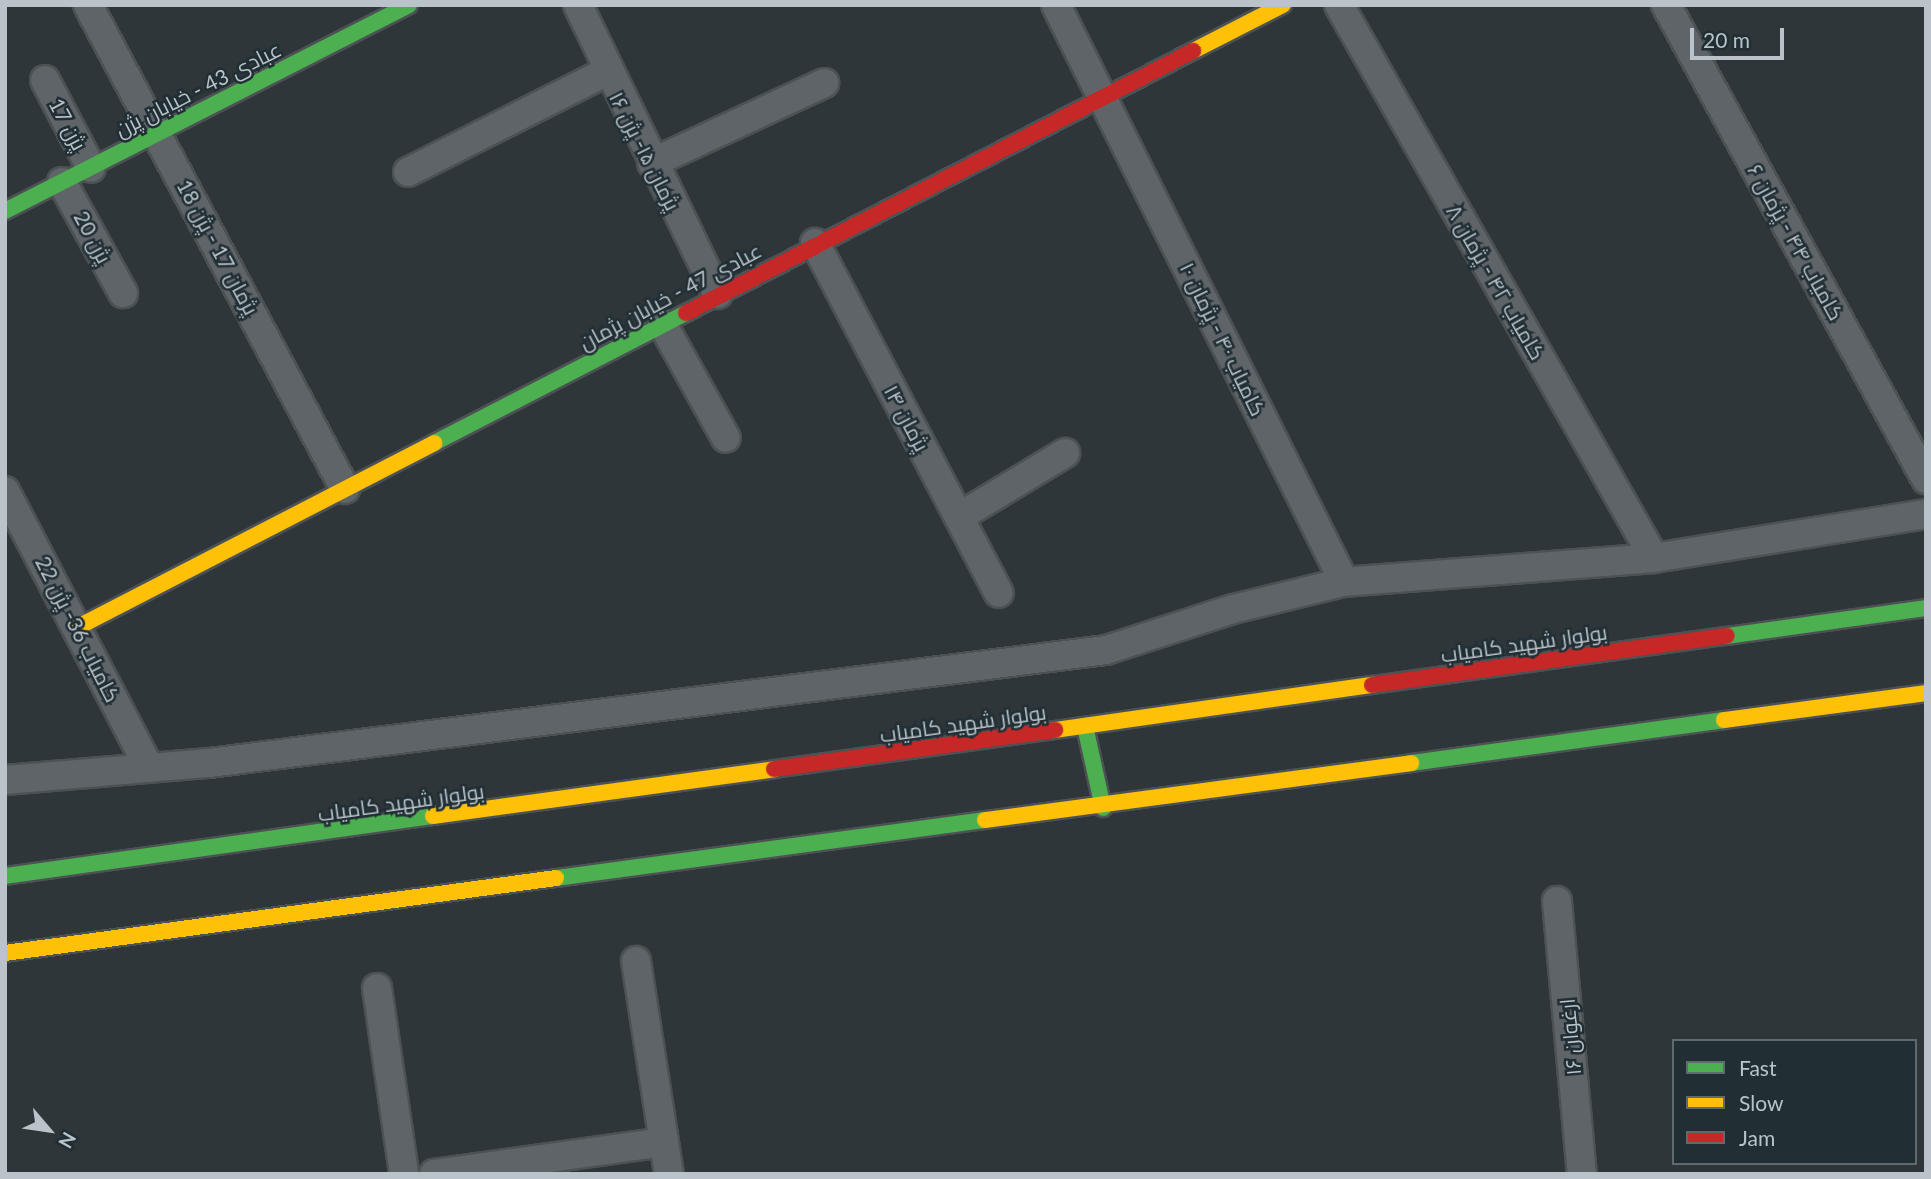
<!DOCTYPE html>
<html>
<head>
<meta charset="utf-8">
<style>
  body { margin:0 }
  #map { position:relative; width:1931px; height:1179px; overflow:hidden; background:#2e3639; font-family:Lato,Cairo,sans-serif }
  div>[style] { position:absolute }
  .roads { filter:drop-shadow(2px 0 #4c5154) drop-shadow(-2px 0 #4c5154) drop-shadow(0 2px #4c5154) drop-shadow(0 -2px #4c5154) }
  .street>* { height:28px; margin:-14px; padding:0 14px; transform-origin:14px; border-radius:14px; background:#5e6468 }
  .fast>* { height:16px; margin:-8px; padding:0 8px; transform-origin:8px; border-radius:8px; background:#4caf50 }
  .slow>* { height:16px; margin:-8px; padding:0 8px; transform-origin:8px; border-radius:8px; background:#ffc107 }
  .jam>* { height:16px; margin:-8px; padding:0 8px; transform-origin:8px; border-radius:8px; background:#c62828 }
  span { translate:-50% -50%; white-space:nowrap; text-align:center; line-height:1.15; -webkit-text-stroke:5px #212e34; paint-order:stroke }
  .street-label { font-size:21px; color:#b9c3c9 }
  .frame { position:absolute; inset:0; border:7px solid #b9c3c9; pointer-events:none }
  .legend { position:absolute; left:1672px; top:1039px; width:245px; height:126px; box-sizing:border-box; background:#212e34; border:2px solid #5e6a70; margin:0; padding:9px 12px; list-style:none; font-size:21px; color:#b9c3c9 }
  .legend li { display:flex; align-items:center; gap:14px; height:35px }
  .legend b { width:35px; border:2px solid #5e6a70 }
  .north { position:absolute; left:14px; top:1095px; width:70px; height:70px; -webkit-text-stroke:5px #212e34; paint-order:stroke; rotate:119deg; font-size:19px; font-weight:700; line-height:28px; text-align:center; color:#b9c3c9 }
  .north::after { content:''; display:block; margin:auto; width:24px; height:32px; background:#b9c3c9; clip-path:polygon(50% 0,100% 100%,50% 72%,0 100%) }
  .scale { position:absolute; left:1690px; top:28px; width:94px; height:32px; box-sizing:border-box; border:4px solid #b9c3c9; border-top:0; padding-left:9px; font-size:21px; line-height:24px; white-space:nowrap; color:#b9c3c9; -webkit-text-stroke:5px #212e34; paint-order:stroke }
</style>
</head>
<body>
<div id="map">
  <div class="roads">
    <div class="street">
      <i style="left:88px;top:5px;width:548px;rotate:62.03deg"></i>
      <i style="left:578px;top:5px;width:321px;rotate:64.2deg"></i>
      <i style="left:1056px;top:5px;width:645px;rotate:63.47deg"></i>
      <i style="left:1339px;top:5px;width:636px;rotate:60.33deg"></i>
      <i style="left:1666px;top:5px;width:541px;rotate:61.25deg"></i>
      <i style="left:45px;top:80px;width:99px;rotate:62.4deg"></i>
      <i style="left:652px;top:163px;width:190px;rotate:-24.9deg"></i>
      <i style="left:408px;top:172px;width:222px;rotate:-26.8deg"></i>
      <i style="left:62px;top:182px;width:127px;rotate:61.2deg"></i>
      <i style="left:815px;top:243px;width:395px;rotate:62.3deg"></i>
      <i style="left:663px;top:325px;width:129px;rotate:60.9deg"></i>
      <i style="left:5px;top:491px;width:312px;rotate:62.5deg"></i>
      <i style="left:959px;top:517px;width:124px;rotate:-31.1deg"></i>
      <i style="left:5px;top:780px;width:205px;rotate:-4.8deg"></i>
      <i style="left:209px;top:763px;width:904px;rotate:-7.18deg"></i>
      <i style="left:1106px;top:650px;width:133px;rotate:-17.9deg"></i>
      <i style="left:1233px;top:609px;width:114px;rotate:-13.7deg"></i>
      <i style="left:1344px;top:582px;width:311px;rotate:-4.4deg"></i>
      <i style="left:1654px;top:558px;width:276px;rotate:-9.2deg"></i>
      <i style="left:1557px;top:901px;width:274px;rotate:84.8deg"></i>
      <i style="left:636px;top:961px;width:216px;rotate:81.2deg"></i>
      <i style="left:377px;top:988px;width:188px;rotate:81.7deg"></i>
      <i style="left:434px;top:1174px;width:232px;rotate:-7.9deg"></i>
    </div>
    <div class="fast">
      <i style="left:5px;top:211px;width:453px;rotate:-27deg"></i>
      <i style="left:434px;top:443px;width:284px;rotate:-27.3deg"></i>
      <i style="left:1727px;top:636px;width:201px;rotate:-8deg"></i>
      <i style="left:1085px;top:726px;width:84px;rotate:77.6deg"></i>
      <i style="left:1411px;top:763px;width:316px;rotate:-7.8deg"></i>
      <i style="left:5px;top:876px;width:432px;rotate:-8deg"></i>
      <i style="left:556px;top:878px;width:433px;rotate:-7.7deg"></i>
    </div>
    <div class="slow">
      <i style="left:1193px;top:51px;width:101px;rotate:-27.1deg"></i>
      <i style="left:78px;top:627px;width:401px;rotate:-27.3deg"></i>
      <i style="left:1724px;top:720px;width:204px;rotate:-7.6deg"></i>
      <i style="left:1055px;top:730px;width:320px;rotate:-8.1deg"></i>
      <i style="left:433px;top:816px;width:344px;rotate:-7.8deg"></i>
      <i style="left:985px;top:820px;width:430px;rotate:-7.6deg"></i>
      <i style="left:5px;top:953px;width:556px;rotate:-7.75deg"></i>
    </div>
    <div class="jam">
      <i style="left:686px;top:313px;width:571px;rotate:-27.33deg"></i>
      <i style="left:1372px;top:685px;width:358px;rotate:-7.9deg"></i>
      <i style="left:774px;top:769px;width:284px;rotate:-7.9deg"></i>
    </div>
  </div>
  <div class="street-label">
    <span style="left:198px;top:89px;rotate:-27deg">عبادی 43 - خیابان پژن</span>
    <span style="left:68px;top:124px;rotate:62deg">پژن 17</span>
    <span style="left:645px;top:151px;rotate:63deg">پژمان ۱۵- پژن ۱۶</span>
    <span style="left:93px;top:237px;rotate:62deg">پژن 20</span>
    <span style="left:1796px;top:242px;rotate:61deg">کامیاب ۴۴ - پژمان ۶</span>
    <span style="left:218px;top:247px;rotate:62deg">پژمان 17 - پژن 18</span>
    <span style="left:1496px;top:282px;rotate:60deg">کامیاب ۴۲ - پژمان ۸</span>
    <span style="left:670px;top:296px;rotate:-28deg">عبادی 47 - خیابان پژمان</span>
    <span style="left:1223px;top:339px;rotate:64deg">کامیاب ۴۰ - پژمان ۱۰</span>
    <span style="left:907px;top:418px;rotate:62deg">پژمان ۱۴</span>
    <span style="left:78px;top:629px;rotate:63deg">کامیاب 36- پژن 22</span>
    <span style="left:1524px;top:643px;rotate:-8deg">بولوار شهید کامیاب</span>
    <span style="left:963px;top:723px;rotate:-8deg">بولوار شهید کامیاب</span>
    <span style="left:401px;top:802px;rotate:-8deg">بولوار شهید کامیاب</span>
    <span style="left:1570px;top:1037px;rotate:-95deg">ارغوان ۱۶</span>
  </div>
  <div class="frame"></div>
  <ul class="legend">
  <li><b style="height:9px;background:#4caf50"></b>Fast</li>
  <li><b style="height:9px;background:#ffc107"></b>Slow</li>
  <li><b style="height:9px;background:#c62828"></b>Jam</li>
  </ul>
  <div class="north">N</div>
  <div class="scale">20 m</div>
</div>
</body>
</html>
